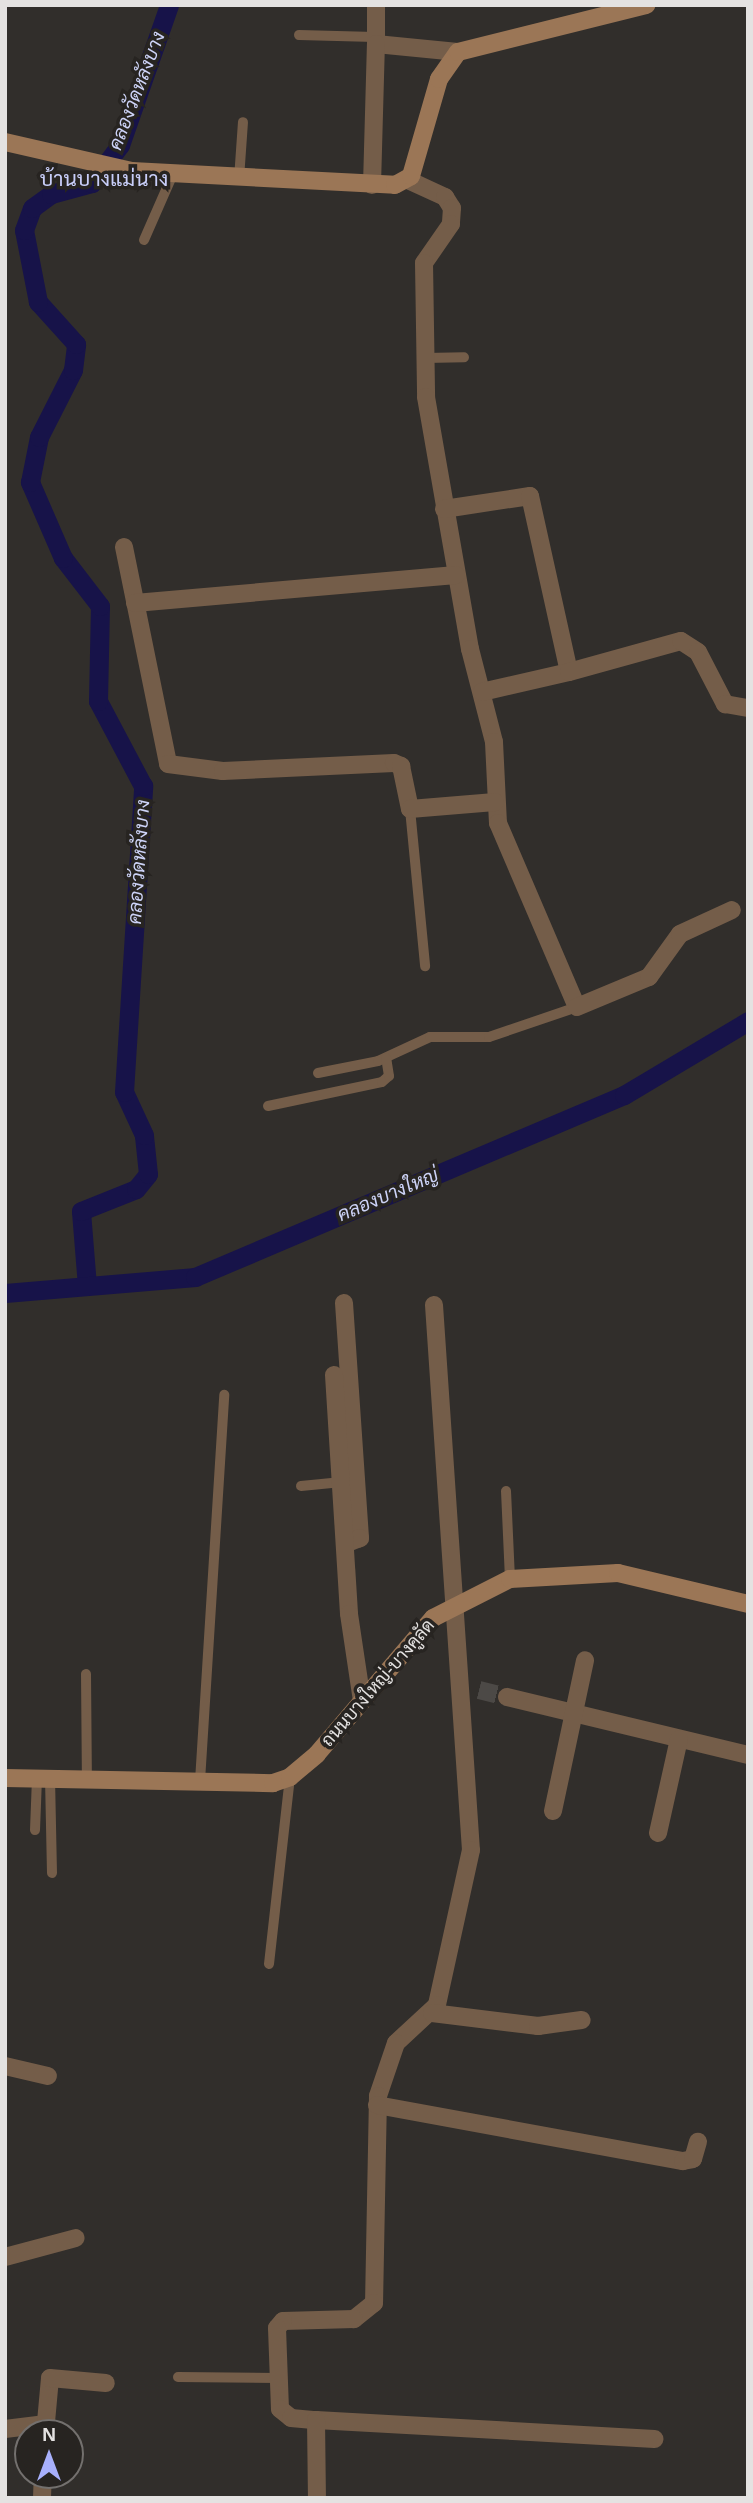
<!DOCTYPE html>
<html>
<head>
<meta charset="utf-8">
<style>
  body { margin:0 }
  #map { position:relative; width:753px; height:2503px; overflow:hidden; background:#312e2b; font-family:Arial,Sarabun,sans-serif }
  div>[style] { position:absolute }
  .canal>* { height:19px; margin:-9.5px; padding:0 9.5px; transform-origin:9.5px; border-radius:9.5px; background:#171349 }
  .street-tunnel>* { height:18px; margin-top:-9px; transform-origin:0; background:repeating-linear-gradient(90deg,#4c4946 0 18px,transparent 0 27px) }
  .lane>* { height:10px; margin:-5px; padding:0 5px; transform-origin:5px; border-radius:5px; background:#745d49 }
  .street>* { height:18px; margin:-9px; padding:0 9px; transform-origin:9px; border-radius:9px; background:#745d49 }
  .secondary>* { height:18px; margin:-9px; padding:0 9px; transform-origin:9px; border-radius:9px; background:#9b7656 }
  span { translate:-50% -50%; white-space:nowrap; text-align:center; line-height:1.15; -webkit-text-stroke:7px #272421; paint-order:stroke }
  .street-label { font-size:18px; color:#e4e2e1 }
  .water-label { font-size:19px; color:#cdd3f7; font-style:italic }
  .quarter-label { font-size:21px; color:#c8cef9 }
  .frame { position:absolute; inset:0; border:7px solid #e4e2e1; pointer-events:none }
  .north { position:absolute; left:14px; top:2419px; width:70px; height:70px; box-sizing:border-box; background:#272421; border:2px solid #73706e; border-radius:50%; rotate:0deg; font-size:19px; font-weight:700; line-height:28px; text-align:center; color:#e4e2e1 }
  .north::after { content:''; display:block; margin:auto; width:24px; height:32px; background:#a8b0fc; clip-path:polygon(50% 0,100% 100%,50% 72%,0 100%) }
</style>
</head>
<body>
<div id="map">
  <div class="canal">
    <i style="left:87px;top:1286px;width:75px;rotate:-94.6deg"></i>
    <i style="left:81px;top:1211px;width:59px;rotate:-21.8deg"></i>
    <i style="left:136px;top:1189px;width:19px;rotate:-51deg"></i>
    <i style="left:148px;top:1174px;width:39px;rotate:-96deg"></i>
    <i style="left:144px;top:1135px;width:47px;rotate:-114.9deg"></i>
    <i style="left:124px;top:1092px;width:307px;rotate:-86.4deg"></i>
    <i style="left:143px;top:786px;width:96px;rotate:-117.9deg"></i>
    <i style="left:98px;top:701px;width:95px;rotate:-88.8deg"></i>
    <i style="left:100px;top:606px;width:61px;rotate:-127.6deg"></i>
    <i style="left:63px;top:558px;width:83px;rotate:-113.5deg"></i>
    <i style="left:30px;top:482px;width:46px;rotate:-78.7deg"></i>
    <i style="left:39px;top:437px;width:75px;rotate:-63.1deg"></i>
    <i style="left:73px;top:370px;width:26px;rotate:-83deg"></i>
    <i style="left:76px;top:344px;width:57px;rotate:-132.1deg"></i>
    <i style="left:38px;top:302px;width:73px;rotate:-101deg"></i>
    <i style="left:24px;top:230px;width:23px;rotate:-70deg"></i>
    <i style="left:32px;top:208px;width:24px;rotate:-36deg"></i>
    <i style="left:51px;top:194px;width:42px;rotate:-15deg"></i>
    <i style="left:92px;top:183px;width:47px;rotate:-53.6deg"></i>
    <i style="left:120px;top:145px;width:148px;rotate:-70.7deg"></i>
    <i style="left:5px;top:1293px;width:191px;rotate:-4.8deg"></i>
    <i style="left:195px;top:1277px;width:466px;rotate:-23deg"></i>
    <i style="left:624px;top:1095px;width:144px;rotate:-30.8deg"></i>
  </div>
  <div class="street-tunnel">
    <i style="left:479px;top:1690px;width:29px;rotate:14deg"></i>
  </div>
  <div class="lane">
    <i style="left:299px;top:35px;width:76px;rotate:1.5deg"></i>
    <i style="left:239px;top:179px;width:57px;rotate:-86deg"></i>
    <i style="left:144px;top:240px;width:72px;rotate:-66.3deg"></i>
    <i style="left:425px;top:358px;width:39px;rotate:-1deg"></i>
    <i style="left:410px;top:809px;width:158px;rotate:84.5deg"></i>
    <i style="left:318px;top:1073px;width:61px;rotate:-11.3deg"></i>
    <i style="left:378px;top:1061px;width:57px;rotate:-24.8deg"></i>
    <i style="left:430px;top:1037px;width:59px"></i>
    <i style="left:489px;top:1037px;width:93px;rotate:-18.8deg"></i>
    <i style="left:268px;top:1106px;width:116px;rotate:-11.9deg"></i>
    <i style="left:382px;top:1082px;width:9px;rotate:-41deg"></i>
    <i style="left:389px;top:1076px;width:18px;rotate:-99deg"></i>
    <i style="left:301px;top:1486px;width:41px;rotate:-5.6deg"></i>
    <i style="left:506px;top:1491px;width:88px;rotate:87.4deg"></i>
    <i style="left:86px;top:1674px;width:105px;rotate:89.5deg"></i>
    <i style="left:50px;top:1778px;width:95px;rotate:88.8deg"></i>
    <i style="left:200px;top:1781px;width:387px;rotate:-86.4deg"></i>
    <i style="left:35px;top:1830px;width:52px;rotate:-87.8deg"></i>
    <i style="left:269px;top:1964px;width:188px;rotate:-83.6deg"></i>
    <i style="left:178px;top:2377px;width:101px;rotate:0.6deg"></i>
  </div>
  <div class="street">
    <i style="left:376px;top:5px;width:39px;rotate:90deg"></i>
    <i style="left:376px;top:44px;width:82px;rotate:5.6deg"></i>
    <i style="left:408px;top:180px;width:41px;rotate:24.7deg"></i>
    <i style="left:445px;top:197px;width:13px;rotate:58deg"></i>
    <i style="left:452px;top:208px;width:16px;rotate:94deg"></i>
    <i style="left:451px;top:224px;width:47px;rotate:124.7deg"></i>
    <i style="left:424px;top:263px;width:134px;rotate:89.1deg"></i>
    <i style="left:426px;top:397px;width:256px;rotate:80.1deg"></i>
    <i style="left:470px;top:649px;width:96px;rotate:75.5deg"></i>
    <i style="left:494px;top:742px;width:81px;rotate:87.2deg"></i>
    <i style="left:498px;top:823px;width:200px;rotate:66.8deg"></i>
    <i style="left:577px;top:1007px;width:78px;rotate:-22.6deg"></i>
    <i style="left:649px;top:977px;width:53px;rotate:-54.2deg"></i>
    <i style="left:680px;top:934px;width:57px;rotate:-24.8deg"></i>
    <i style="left:372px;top:185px;width:141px;rotate:-88.4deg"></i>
    <i style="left:444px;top:509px;width:87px;rotate:-8.6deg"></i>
    <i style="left:530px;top:496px;width:180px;rotate:77.5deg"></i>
    <i style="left:569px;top:672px;width:89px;rotate:167.1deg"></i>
    <i style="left:124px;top:547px;width:221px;rotate:78.5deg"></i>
    <i style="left:168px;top:764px;width:55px;rotate:7.3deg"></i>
    <i style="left:223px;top:771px;width:171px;rotate:-2.7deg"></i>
    <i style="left:394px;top:763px;width:8px;rotate:23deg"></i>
    <i style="left:401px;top:766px;width:44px;rotate:78.2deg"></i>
    <i style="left:410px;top:809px;width:85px;rotate:-4.7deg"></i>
    <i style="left:135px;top:603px;width:322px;rotate:-5deg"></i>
    <i style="left:569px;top:672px;width:116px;rotate:-15.5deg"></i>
    <i style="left:681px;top:641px;width:20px;rotate:33deg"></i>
    <i style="left:698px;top:652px;width:59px;rotate:62.6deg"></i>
    <i style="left:725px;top:704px;width:23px;rotate:10deg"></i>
    <i style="left:344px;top:1303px;width:236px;rotate:86.1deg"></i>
    <i style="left:360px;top:1538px;width:16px;rotate:158deg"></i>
    <i style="left:434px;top:1305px;width:546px;rotate:86.12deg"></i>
    <i style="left:471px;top:1850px;width:159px;rotate:102.4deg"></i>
    <i style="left:437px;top:2005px;width:56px;rotate:137.2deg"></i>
    <i style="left:396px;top:2043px;width:56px;rotate:108.8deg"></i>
    <i style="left:378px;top:2096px;width:207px;rotate:91.1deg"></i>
    <i style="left:374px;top:2303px;width:26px;rotate:141deg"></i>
    <i style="left:354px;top:2319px;width:71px;rotate:178.4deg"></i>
    <i style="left:283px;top:2321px;width:9px;rotate:131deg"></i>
    <i style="left:277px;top:2328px;width:81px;rotate:87.9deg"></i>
    <i style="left:280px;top:2409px;width:14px;rotate:39deg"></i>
    <i style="left:291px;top:2418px;width:25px;rotate:5deg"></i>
    <i style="left:316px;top:2420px;width:339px;rotate:3.2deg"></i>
    <i style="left:334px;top:1375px;width:239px;rotate:86.4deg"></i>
    <i style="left:349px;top:1614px;width:88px;rotate:81.5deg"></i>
    <i style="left:507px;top:1697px;width:248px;rotate:13.5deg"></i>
    <i style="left:553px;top:1811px;width:154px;rotate:-78deg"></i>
    <i style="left:658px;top:1833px;width:96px;rotate:-77.4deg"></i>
    <i style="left:432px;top:2013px;width:107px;rotate:7deg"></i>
    <i style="left:538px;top:2026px;width:44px;rotate:-7.8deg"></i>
    <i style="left:5px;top:2066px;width:44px;rotate:13.1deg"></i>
    <i style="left:377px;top:2105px;width:311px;rotate:10.4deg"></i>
    <i style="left:683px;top:2161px;width:10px;rotate:-11deg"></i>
    <i style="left:693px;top:2159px;width:18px;rotate:-74deg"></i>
    <i style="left:5px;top:2257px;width:73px;rotate:-15deg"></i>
    <i style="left:316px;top:2420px;width:78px;rotate:89.3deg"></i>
    <i style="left:5px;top:2429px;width:41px;rotate:-7deg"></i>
    <i style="left:45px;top:2433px;width:55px;rotate:-84.8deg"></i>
    <i style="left:50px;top:2378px;width:56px;rotate:5.1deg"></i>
    <i style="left:42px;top:2498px;width:23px;rotate:-88deg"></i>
  </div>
  <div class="secondary">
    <i style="left:5px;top:142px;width:130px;rotate:12.9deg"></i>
    <i style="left:132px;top:171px;width:263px;rotate:3deg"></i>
    <i style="left:395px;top:185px;width:18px;rotate:-29deg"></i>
    <i style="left:411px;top:176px;width:101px;rotate:-73.9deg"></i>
    <i style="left:439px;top:79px;width:33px;rotate:-55deg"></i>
    <i style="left:458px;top:52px;width:194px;rotate:-14deg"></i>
    <i style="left:5px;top:1778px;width:268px;rotate:1.1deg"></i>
    <i style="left:273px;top:1783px;width:18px;rotate:-19deg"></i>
    <i style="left:290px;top:1777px;width:35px;rotate:-40deg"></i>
    <i style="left:317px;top:1754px;width:179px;rotate:-49.5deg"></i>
    <i style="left:433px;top:1618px;width:86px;rotate:-26.9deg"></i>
    <i style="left:510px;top:1579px;width:108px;rotate:-3.2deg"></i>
    <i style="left:618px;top:1573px;width:134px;rotate:13.4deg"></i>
  </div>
  <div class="street-label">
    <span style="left:378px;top:1683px;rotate:-49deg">ถนนบางใหญ่-บางคูลัด</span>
  </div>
  <div class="water-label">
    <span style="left:137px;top:91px;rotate:-69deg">คลองวัดหลังบาง</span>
    <span style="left:139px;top:862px;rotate:-86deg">คลองวัดหลังบาง</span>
    <span style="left:388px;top:1195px;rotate:-23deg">คลองบางใหญ่</span>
  </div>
  <div class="quarter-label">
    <span style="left:104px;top:179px">บ้านบางแม่นาง</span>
  </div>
  <div class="frame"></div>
  <div class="north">N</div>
</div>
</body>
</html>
